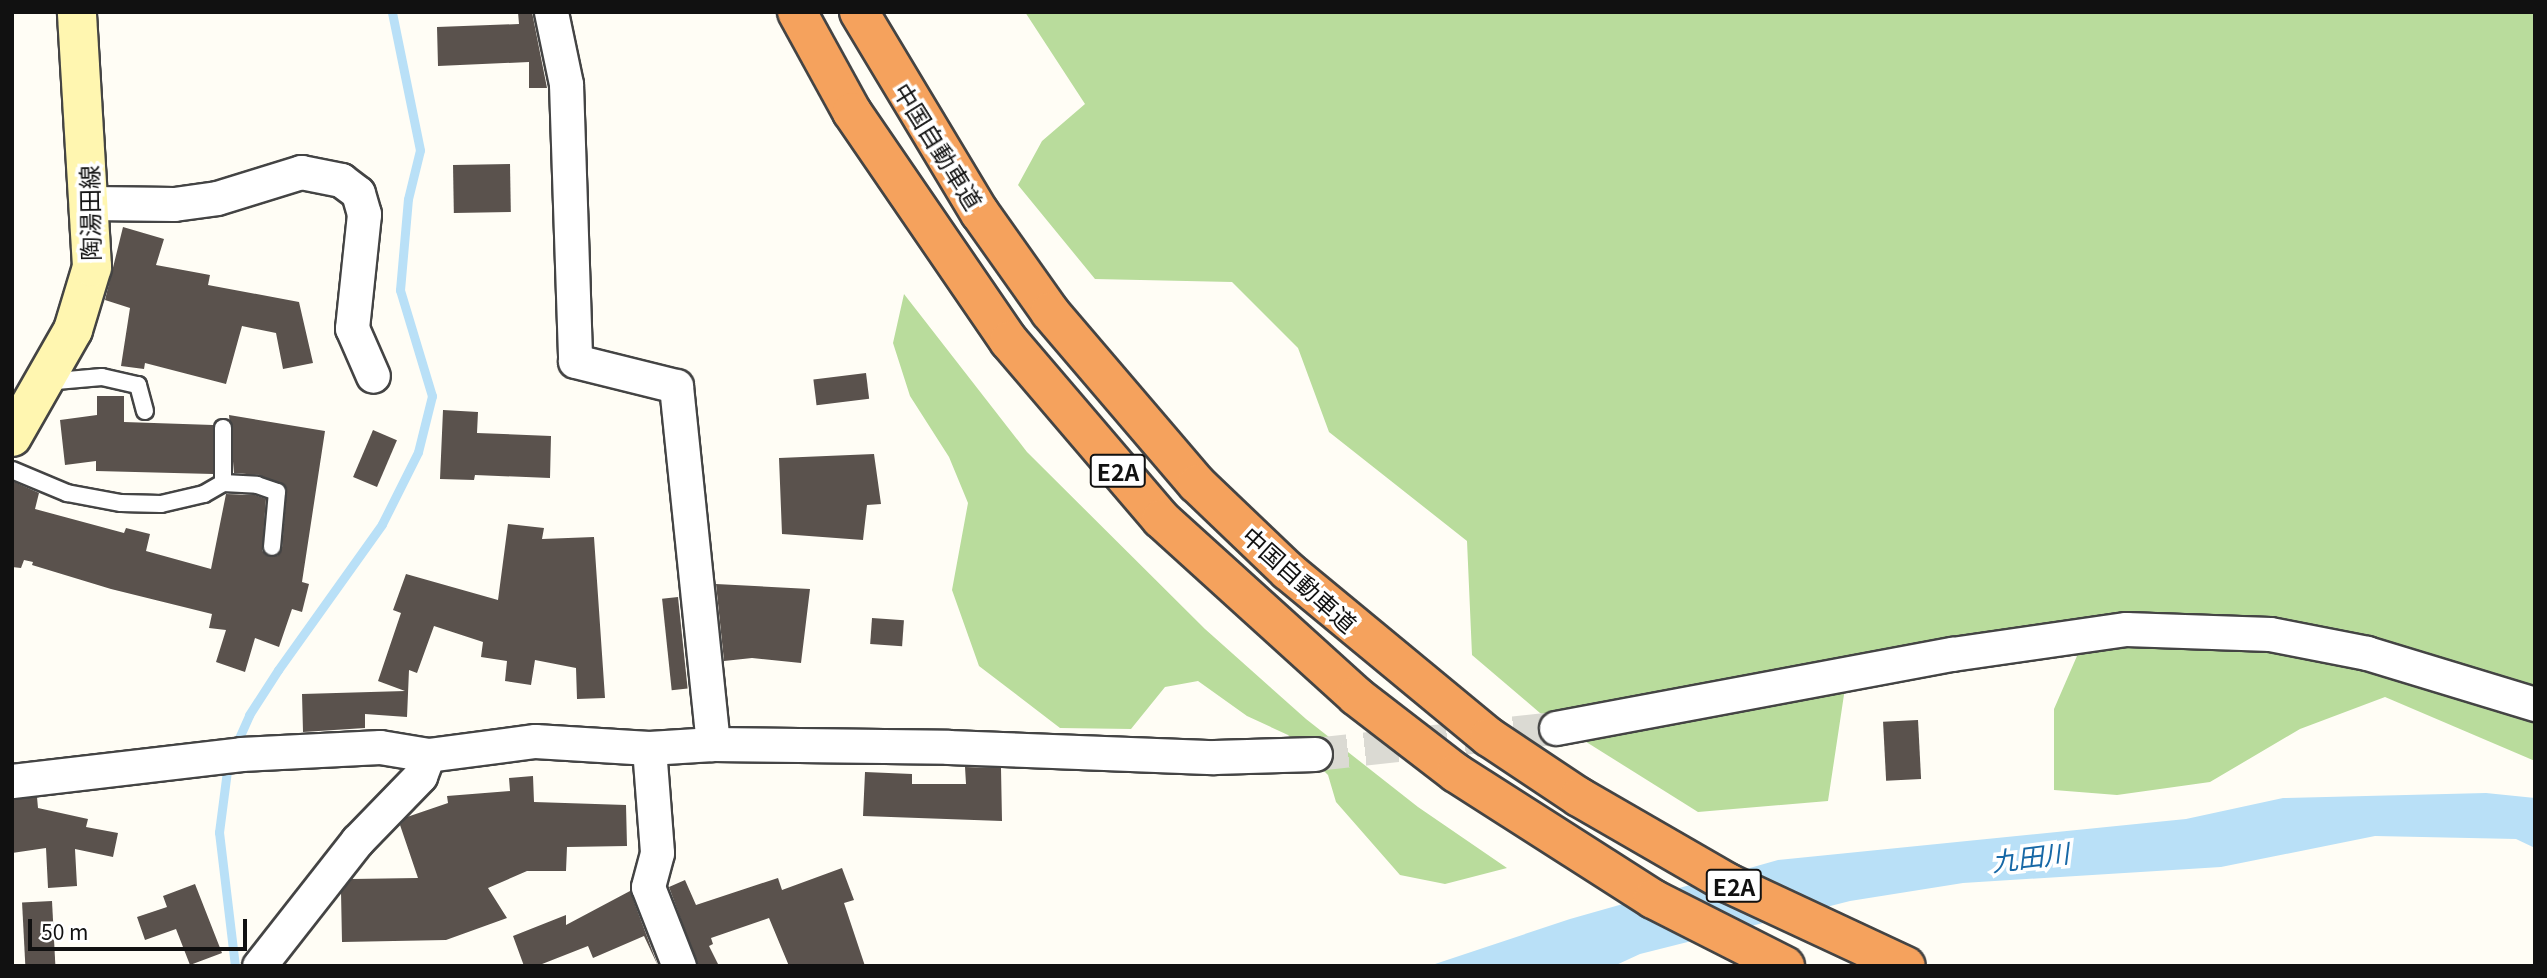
<!DOCTYPE html>
<html>
<head>
<meta charset="utf-8">
<style>
  body { margin:0 }
  #map { position:relative; width:2547px; height:978px; overflow:hidden; background:#fffdf5; font-family:Georgia,"Noto Sans JP",serif }
  div>[style] { position:absolute }
  .forest>* { inset:0; background:#b9dc9c }
  .water>* { inset:0; background:#b9e0f7 }
  .stream>* { height:9px; margin:-4.5px; padding:0 4.5px; transform-origin:4.5px; border-radius:4.5px; background:#b9e0f7 }
  .building>* { inset:0; background:#5a524d; transform-origin:0 0 }
  .minor-tunnel>* { height:33px; margin-top:-16.5px; transform-origin:0; background:repeating-linear-gradient(90deg,#dbdad3 0 33px,transparent 0 50px) }
  .roads { filter:drop-shadow(2px 0 #444) drop-shadow(-2px 0 #444) drop-shadow(0 2px #444) drop-shadow(0 -2px #444) }
  .service>* { height:16px; margin:-8px; padding:0 8px; transform-origin:8px; border-radius:8px; background:#fff }
  .minor>* { height:33px; margin:-16.5px; padding:0 16.5px; transform-origin:16.5px; border-radius:16.5px; background:#fff }
  .secondary>* { height:38px; margin:-19px; padding:0 19px; transform-origin:19px; border-radius:19px; background:#fff6b0 }
  .motorway>* { height:38px; margin:-19px; padding:0 19px; transform-origin:19px; border-radius:19px; background:#f5a25d }
  span { translate:-50% -50%; white-space:nowrap; text-align:center; line-height:1.15; -webkit-text-stroke:7px #fff; paint-order:stroke }
  .shield-label span { padding:2px 5px; background:#fff; border:2px solid; border-radius:5px; -webkit-text-stroke-width:0 }
  .shield-label { font-size:23px; color:#111; font-weight:700 }
  .street-label { font-size:24px; color:#111 }
  .water-label { font-size:26px; color:#1768a6; font-style:italic }
  .frame { position:absolute; inset:0; border:14px solid #111; pointer-events:none }
  .scale { position:absolute; left:28px; top:919px; width:219px; height:32px; box-sizing:border-box; border:4px solid #111; border-top:0; padding-left:9px; font-size:21px; line-height:24px; white-space:nowrap; color:#111; -webkit-text-stroke:5px #fff; paint-order:stroke }
</style>
</head>
<body>
<div id="map">
  <div class="forest">
    <i style="clip-path:polygon(1025px 12px,2535px 12px,2535px 761px,2385px 697px,2300px 729px,2210px 782px,2117px 795px,2054px 790px,2054px 709px,2077px 656px,2045px 626px,1845px 688px,1828px 801px,1698px 812px,1540px 713px,1472px 655px,1467px 541px,1329px 432px,1298px 348px,1232px 282px,1095px 279px,1018px 185px,1042px 141px,1085px 104px)"></i>
    <i style="clip-path:polygon(904px 294px,1027px 452px,1205px 629px,1306px 719px,1418px 807px,1507px 868px,1445px 884px,1400px 875px,1336px 802px,1328px 775px,1288px 735px,1247px 716px,1198px 681px,1165px 687px,1131px 729px,1060px 728px,979px 666px,952px 590px,968px 503px,949px 457px,910px 396px,893px 343px)"></i>
  </div>
  <div class="water">
    <i style="clip-path:polygon(2486px 793px,2535px 798px,2535px 848px,2516px 839px,2375px 836px,2221px 867px,1963px 883px,1850px 901px,1640px 954px,1614px 966px,1429px 966px,1570px 919px,1778px 860px,2186px 819px,2283px 798px)"></i>
  </div>
  <div class="stream">
    <i style="left:235px;top:747px;width:35px;rotate:-66deg"></i>
    <i style="left:249px;top:715px;width:54px;rotate:-57.2deg"></i>
    <i style="left:278px;top:670px;width:179px;rotate:-54.5deg"></i>
    <i style="left:382px;top:524px;width:80px;rotate:-63.4deg"></i>
    <i style="left:418px;top:452px;width:58px;rotate:-76deg"></i>
    <i style="left:432px;top:396px;width:111px;rotate:-106.8deg"></i>
    <i style="left:400px;top:290px;width:91px;rotate:-85deg"></i>
    <i style="left:408px;top:199px;width:50px;rotate:-76.2deg"></i>
    <i style="left:420px;top:150px;width:141px;rotate:-101.5deg"></i>
    <i style="left:228px;top:763px;width:70px;rotate:97.4deg"></i>
    <i style="left:219px;top:832px;width:135px;rotate:83.2deg"></i>
  </div>
  <div class="building">
    <i style="clip-path:polygon(518px 12px,532px 12px,547px 88px,529px 88px,529px 62px,438px 66px,437px 27px,519px 24px)"></i>
    <i style="left:510px;top:164px;width:48px;height:57px;rotate:89deg"></i>
    <i style="clip-path:polygon(123px 227px,164px 239px,156px 265px,210px 275px,208px 285px,299px 302px,313px 363px,283px 369px,276px 333px,242px 326px,226px 384px,145px 363px,144px 369px,121px 366px,130px 308px,105px 300px)"></i>
    <i style="left:866px;top:373px;width:26px;height:53px;rotate:83deg"></i>
    <i style="clip-path:polygon(97px 396px,124px 396px,124px 422px,213px 425px,213px 474px,96px 471px,96px 461px,65px 465px,60px 420px,97px 415px)"></i>
    <i style="clip-path:polygon(443px 410px,478px 412px,477px 433px,551px 436px,550px 478px,475px 475px,474px 480px,440px 479px)"></i>
    <i style="clip-path:polygon(229px 415px,325px 431px,302px 582px,309px 584px,302px 612px,292px 609px,279px 647px,255px 638px,245px 672px,216px 662px,226px 630px,209px 628px,212px 614px,111px 589px,32px 565px,33px 562px,24px 560px,21px 568px,12px 567px,12px 481px,39px 493px,35px 509px,124px 533px,126px 528px,150px 534px,146px 551px,211px 569px,226px 494px,255px 495px,266px 499px,262px 551px,277px 556px,282px 548px,287px 489px,260px 475px,234px 473px)"></i>
    <i style="left:373px;top:430px;width:26px;height:51px;rotate:23deg"></i>
    <i style="clip-path:polygon(874px 454px,881px 504px,867px 505px,863px 540px,782px 534px,779px 458px)"></i>
    <i style="clip-path:polygon(508px 524px,544px 528px,542px 539px,594px 537px,605px 698px,577px 699px,576px 668px,535px 660px,531px 685px,505px 681px,507px 661px,481px 657px,483px 642px,434px 626px,417px 673px,409px 670px,407px 717px,365px 714px,365px 728px,303px 732px,302px 694px,405px 691px,378px 681px,401px 613px,393px 610px,406px 574px,498px 600px)"></i>
    <i style="clip-path:polygon(716px 584px,810px 589px,801px 663px,752px 658px,724px 661px)"></i>
    <i style="left:678px;top:597px;width:92px;height:16px;rotate:84deg"></i>
    <i style="left:872px;top:618px;width:32px;height:26px;rotate:4deg"></i>
    <i style="left:1918px;top:720px;width:59px;height:35px;rotate:87deg"></i>
    <i style="clip-path:polygon(965px 767px,1001px 768px,1002px 821px,863px 816px,865px 772px,912px 774px,912px 784px,966px 784px)"></i>
    <i style="clip-path:polygon(533px 776px,534px 802px,626px 805px,627px 846px,567px 847px,566px 871px,527px 871px,488px 888px,507px 918px,446px 940px,342px 942px,341px 892px,352px 879px,418px 878px,400px 825px,407px 817px,448px 803px,447px 796px,510px 791px,509px 778px)"></i>
    <i style="clip-path:polygon(37px 797px,38px 808px,88px 819px,86px 827px,118px 833px,113px 857px,75px 849px,77px 886px,48px 888px,46px 848px,12px 853px,12px 800px)"></i>
    <i style="clip-path:polygon(842px 868px,854px 900px,844px 903px,865px 966px,789px 966px,769px 918px,711px 938px,713px 944px,709px 946px,719px 966px,698px 966px,669px 887px,685px 880px,696px 905px,778px 878px,782px 890px)"></i>
    <i style="clip-path:polygon(195px 884px,222px 953px,190px 965px,176px 929px,145px 940px,137px 917px,167px 907px,163px 896px)"></i>
    <i style="clip-path:polygon(630px 891px,658px 966px,644px 936px,593px 958px,588px 946px,537px 966px,524px 966px,513px 936px,566px 915px,566px 925px)"></i>
    <i style="left:52px;top:901px;width:65px;height:30px;rotate:87deg"></i>
  </div>
  <div class="minor-tunnel">
    <i style="left:1315px;top:754px;width:242px;rotate:-6.2deg"></i>
  </div>
  <div class="roads">
    <div class="service">
      <i style="left:45px;top:382px;width:57px;rotate:-5deg"></i>
      <i style="left:102px;top:377px;width:37px;rotate:13deg"></i>
      <i style="left:138px;top:385px;width:27px;rotate:75deg"></i>
      <i style="left:223px;top:428px;width:55px;rotate:90deg"></i>
      <i style="left:12px;top:470px;width:60px;rotate:22.7deg"></i>
      <i style="left:67px;top:493px;width:55px;rotate:10.5deg"></i>
      <i style="left:121px;top:503px;width:40px;rotate:1.4deg"></i>
      <i style="left:161px;top:504px;width:44px;rotate:-13.1deg"></i>
      <i style="left:204px;top:494px;width:22px;rotate:-30deg"></i>
      <i style="left:223px;top:483px;width:34px;rotate:3deg"></i>
      <i style="left:257px;top:485px;width:21px;rotate:19deg"></i>
      <i style="left:277px;top:492px;width:55px;rotate:95.2deg"></i>
    </div>
    <div class="minor">
      <i style="left:551px;top:12px;width:74px;rotate:78.2deg"></i>
      <i style="left:566px;top:84px;width:277px;rotate:88.1deg"></i>
      <i style="left:575px;top:361px;width:104px;rotate:13.9deg"></i>
      <i style="left:676px;top:386px;width:360px;rotate:84.1deg"></i>
      <i style="left:91px;top:203px;width:83px;rotate:0.7deg"></i>
      <i style="left:174px;top:204px;width:43px;rotate:-7.9deg"></i>
      <i style="left:217px;top:198px;width:88px;rotate:-17.2deg"></i>
      <i style="left:301px;top:172px;width:41px;rotate:11.3deg"></i>
      <i style="left:341px;top:180px;width:21px;rotate:37deg"></i>
      <i style="left:358px;top:193px;width:22px;rotate:74deg"></i>
      <i style="left:364px;top:214px;width:115px;rotate:96deg"></i>
      <i style="left:352px;top:328px;width:52px;rotate:66.4deg"></i>
      <i style="left:1556px;top:728px;width:403px;rotate:-10.6deg"></i>
      <i style="left:1952px;top:654px;width:176px;rotate:-8.2deg"></i>
      <i style="left:2126px;top:629px;width:144px;rotate:2deg"></i>
      <i style="left:2270px;top:634px;width:99px;rotate:11.1deg"></i>
      <i style="left:2367px;top:653px;width:176px;rotate:16.9deg"></i>
      <i style="left:649px;top:748px;width:105px;rotate:85.6deg"></i>
      <i style="left:657px;top:853px;width:35px;rotate:105deg"></i>
      <i style="left:648px;top:887px;width:85px;rotate:68.6deg"></i>
      <i style="left:12px;top:781px;width:231px;rotate:-6.7deg"></i>
      <i style="left:241px;top:754px;width:139px;rotate:-2.9deg"></i>
      <i style="left:380px;top:747px;width:49px;rotate:9.5deg"></i>
      <i style="left:428px;top:755px;width:108px;rotate:-7.5deg"></i>
      <i style="left:535px;top:741px;width:114px;rotate:3.5deg"></i>
      <i style="left:649px;top:748px;width:64px;rotate:-3.6deg"></i>
      <i style="left:713px;top:744px;width:235px;rotate:0.7deg"></i>
      <i style="left:948px;top:747px;width:266px;rotate:2.2deg"></i>
      <i style="left:1214px;top:757px;width:101px;rotate:-1.7deg"></i>
      <i style="left:259px;top:966px;width:159px;rotate:-51.9deg"></i>
      <i style="left:357px;top:841px;width:91px;rotate:-45.9deg"></i>
      <i style="left:420px;top:776px;width:22px;rotate:-69deg"></i>
    </div>
    <div class="secondary">
      <i style="left:12px;top:437px;width:123px;rotate:-60.3deg"></i>
      <i style="left:73px;top:330px;width:66px;rotate:-73.2deg"></i>
      <i style="left:92px;top:267px;width:255px;rotate:-93.4deg"></i>
    </div>
    <div class="motorway">
      <i style="left:797px;top:12px;width:114px;rotate:61.2deg"></i>
      <i style="left:852px;top:112px;width:278px;rotate:55.6deg"></i>
      <i style="left:1009px;top:341px;width:234px;rotate:49.5deg"></i>
      <i style="left:1161px;top:519px;width:263px;rotate:42.2deg"></i>
      <i style="left:1356px;top:696px;width:126px;rotate:37.6deg"></i>
      <i style="left:1456px;top:773px;width:234px;rotate:32.6deg"></i>
      <i style="left:1653px;top:899px;width:148px;rotate:26.9deg"></i>
      <i style="left:859px;top:12px;width:235px;rotate:59deg"></i>
      <i style="left:980px;top:213px;width:121px;rotate:54.7deg"></i>
      <i style="left:1050px;top:312px;width:226px;rotate:49.5deg"></i>
      <i style="left:1197px;top:484px;width:126px;rotate:43.7deg"></i>
      <i style="left:1288px;top:571px;width:261px;rotate:39.6deg"></i>
      <i style="left:1489px;top:737px;width:108px;rotate:33.7deg"></i>
      <i style="left:1579px;top:797px;width:172px;rotate:30deg"></i>
      <i style="left:1728px;top:883px;width:196px;rotate:25deg"></i>
    </div>
  </div>
  <div class="shield-label">
    <span style="left:1118px;top:471px">E2A</span>
    <span style="left:1734px;top:886px">E2A</span>
  </div>
  <div class="street-label">
    <span style="left:939px;top:146px;rotate:58deg">中国自動車道</span>
    <span style="left:89px;top:213px;rotate:-91deg">陶湯田線</span>
    <span style="left:1300px;top:579px;rotate:42deg">中国自動車道</span>
  </div>
  <div class="water-label">
    <span style="left:2030px;top:856px;rotate:-7deg">九田川</span>
  </div>
  <div class="frame"></div>
  <div class="scale">50 m</div>
</div>
</body>
</html>
